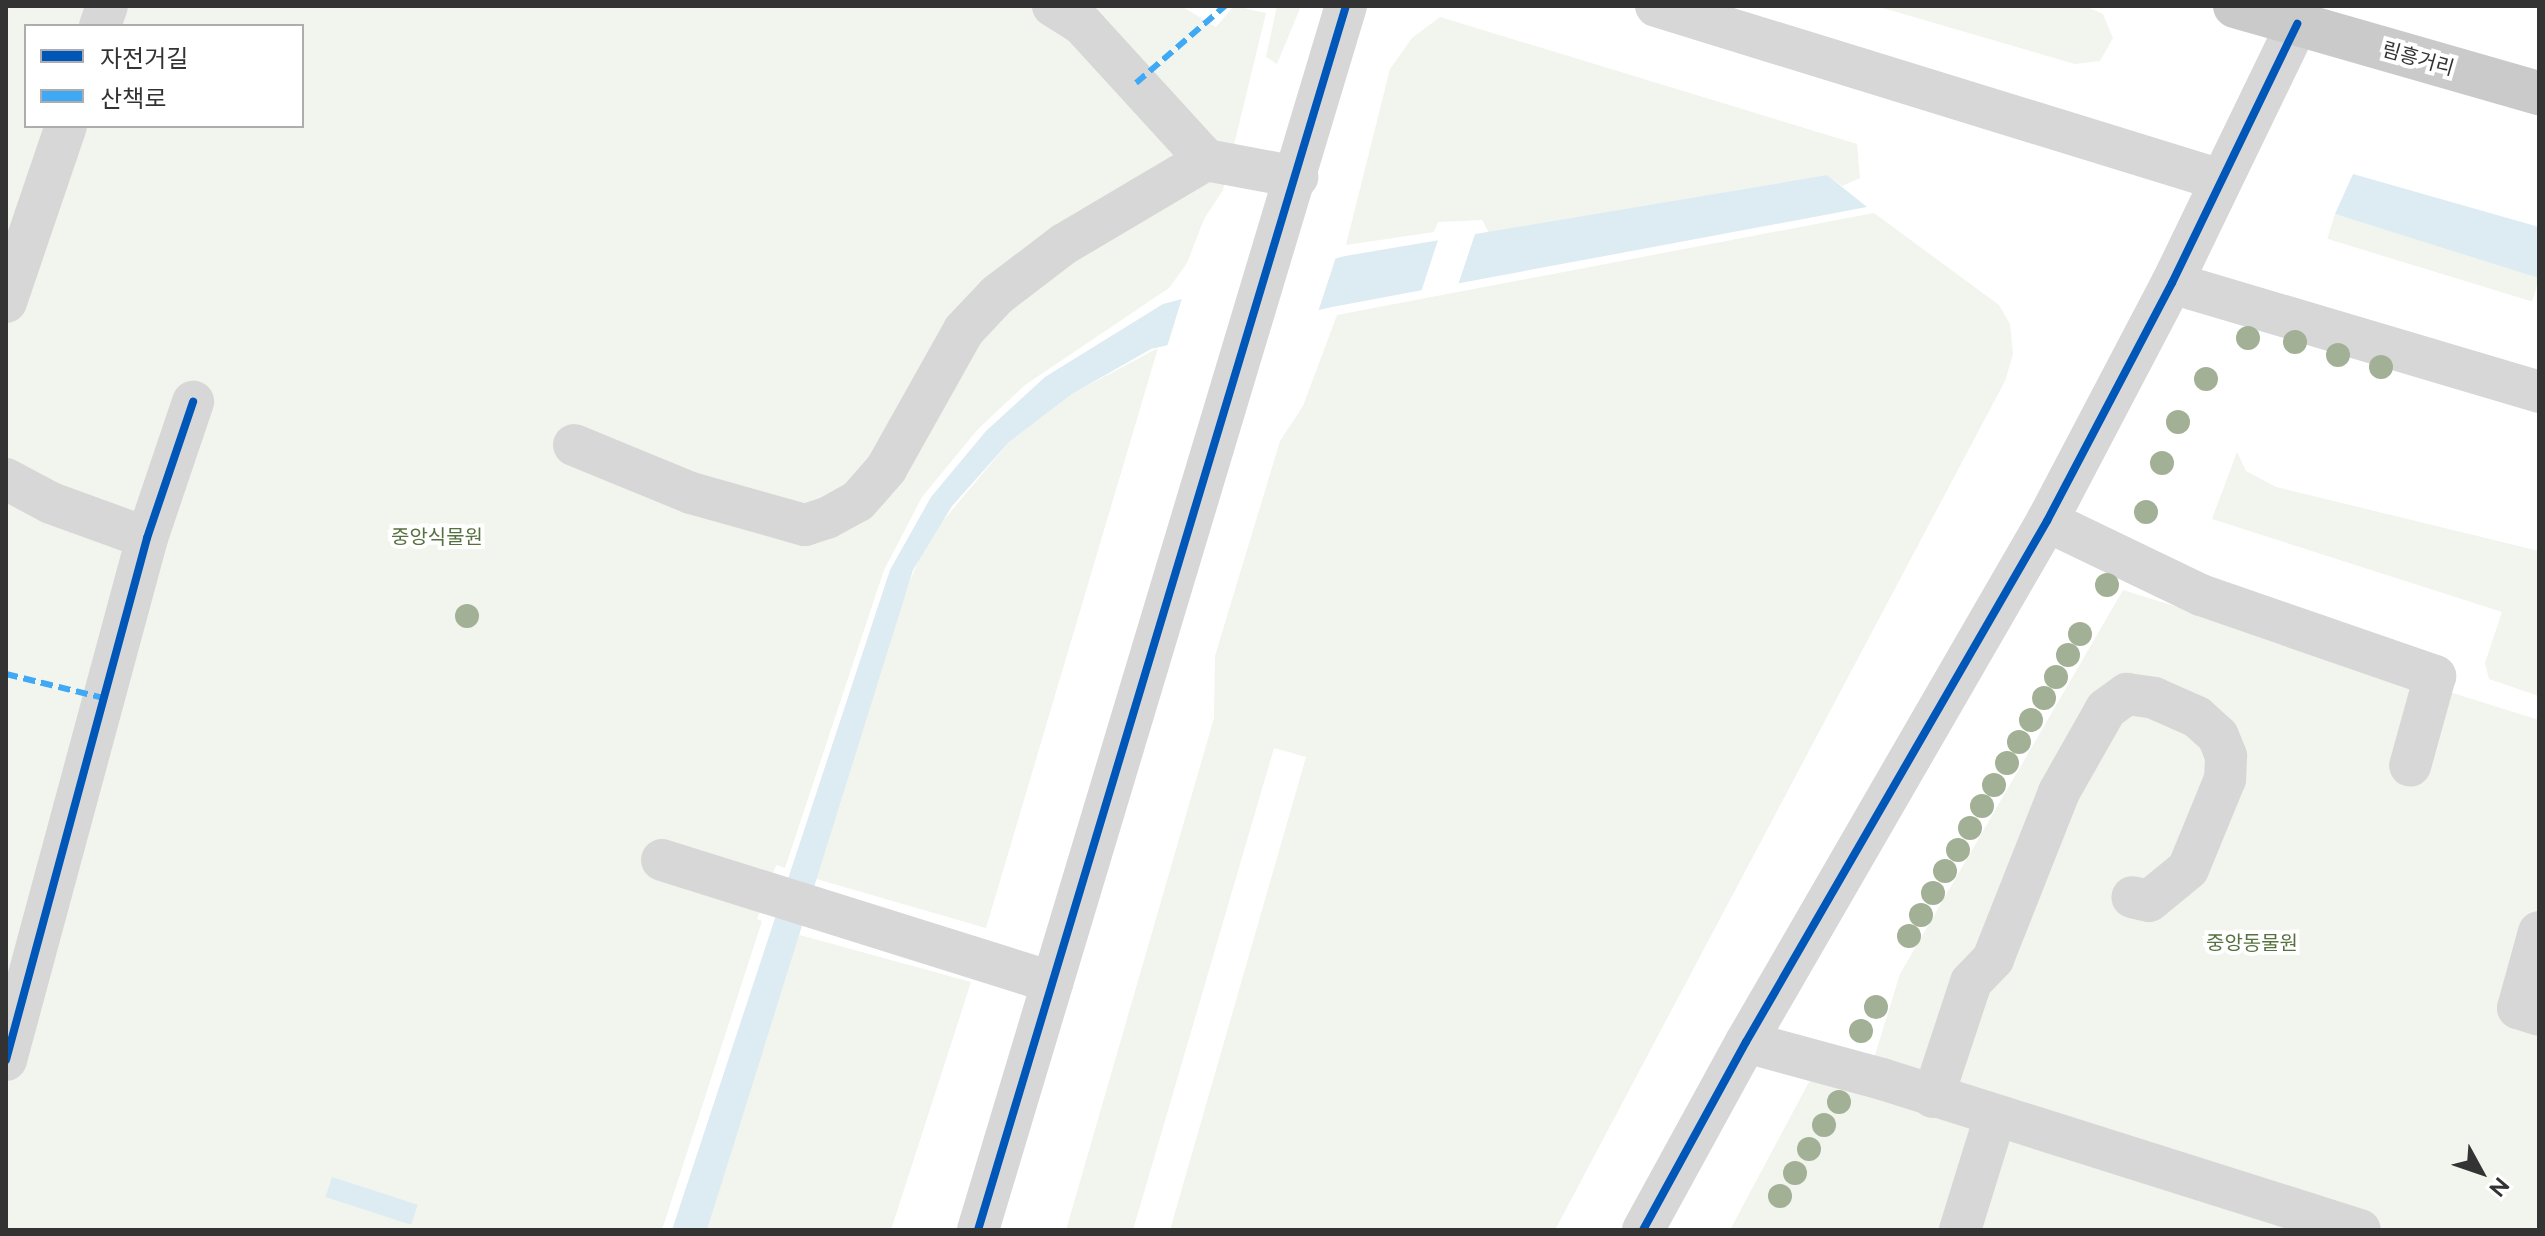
<!DOCTYPE html>
<html>
<head>
<meta charset="utf-8">
<style>
  body { margin:0 }
  #map { position:relative; width:2545px; height:1236px; overflow:hidden; background:#fff; font-family:Raleway,"Noto Sans KR",sans-serif }
  div>[style] { position:absolute }
  .green>* { inset:0; background:#f1f5ed; transform-origin:0 0 }
  .water>* { inset:0; background:#ddebf3; transform-origin:0 0 }
  .pier>* { inset:0; background:#fff }
  .minor>* { height:42px; margin:-21px; padding:0 21px; transform-origin:21px; border-radius:21px; background:#d7d7d7 }
  .major>* { height:44px; margin:-22px; padding:0 22px; transform-origin:22px; border-radius:22px; background:#cacaca }
  .quiet>* { height:6px; margin-top:-3px; transform-origin:0; background:repeating-linear-gradient(90deg,#3fa9f5 0 12px,transparent 0 18px) }
  .cycleway>* { height:8px; margin:-4px; padding:0 4px; transform-origin:4px; border-radius:4px; background:#0057b8 }
  .trees>* { width:24px; height:24px; margin:-12px; border-radius:50%; background:#a2b095 }
  span { translate:-50% -50%; white-space:nowrap; text-align:center; line-height:1.15; -webkit-text-stroke:8px #fff; paint-order:stroke }
  .street-label { font-size:20px; color:#333 }
  .park-label { font-size:20px; color:#56703f }
  .frame { position:absolute; inset:0; border:8px solid #333; pointer-events:none }
  .legend { position:absolute; left:24px; top:24px; width:280px; height:104px; box-sizing:border-box; background:#fff; border:2px solid #adadad; margin:0; padding:10px 14px; list-style:none; font-size:24px; color:#333 }
  .legend li { display:flex; align-items:center; gap:16px; height:40px }
  .legend b { width:40px; border:2px solid #adadad }
  .north { position:absolute; left:2441px; top:1132px; width:80px; height:80px; -webkit-text-stroke:6px #fff; paint-order:stroke; rotate:130deg; font-size:22px; font-weight:700; line-height:32px; text-align:center; color:#333 }
  .north::after { content:''; display:block; margin:auto; width:28px; height:36px; background:#333; clip-path:polygon(50% 0,100% 100%,50% 72%,0 100%) }
</style>
</head>
<body>
<div id="map">
  <div class="green">
    <i style="clip-path:polygon(evenodd,6px 6px,1181px 6px,1216px 27px,1234px 6px,1266px 13px,1223px 190px,1204px 219px,1187px 263px,1169px 288px,1025px 385px,978px 429px,922px 497px,884px 570px,785px 868px,776px 865px,757px 919px,762px 921px,662px 1230px,6px 1230px,6px 6px,26px 26px,302px 26px,302px 126px,26px 126px,26px 26px)"></i>
    <i style="clip-path:polygon(1277px 6px,1301px 6px,1277px 64px,1266px 57px)"></i>
    <i style="clip-path:polygon(1876px 6px,2085px 6px,2103px 14px,2113px 38px,2100px 61px,2075px 64px)"></i>
    <i style="clip-path:polygon(1440px 17px,1857px 144px,1860px 178px,1842px 186px,1827px 175px,1489px 233px,1482px 220px,1438px 222px,1434px 232px,1346px 245px,1390px 69px,1412px 38px)"></i>
    <i style="clip-path:polygon(1874px 213px,1999px 305px,2010px 324px,2013px 354px,2005px 381px,1555px 1230px,1170px 1230px,1306px 757px,1274px 748px,1133px 1230px,1066px 1230px,1214px 718px,1215px 656px,1280px 441px,1303px 406px,1337px 315px)"></i>
    <i style="left:2335px;top:214px;width:214px;height:26px;rotate:17deg"></i>
    <i style="clip-path:polygon(1158px 348px,986px 928px,813px 878px,896px 614px,927px 540px,1009px 442px,1072px 394px)"></i>
    <i style="clip-path:polygon(2237px 452px,2246px 471px,2276px 487px,2539px 551px,2539px 696px,2489px 679px,2485px 663px,2502px 612px,2212px 519px)"></i>
    <i style="clip-path:polygon(2123px 590px,2539px 720px,2539px 1230px,1730px 1230px,1809px 1082px,1816px 1078px,1874px 1098px,1875px 1055px,1900px 974px)"></i>
    <i style="clip-path:polygon(796px 934px,971px 982px,891px 1230px,707px 1230px)"></i>
  </div>
  <div class="water">
    <i style="clip-path:polygon(2353px 174px,2539px 227px,2539px 278px,2335px 214px)"></i>
    <i style="clip-path:polygon(1827px 175px,1867px 207px,1332px 307px,1151px 349px,1072px 394px,1009px 442px,952px 506px,913px 570px,707px 1230px,672px 1230px,890px 570px,931px 497px,986px 431px,1045px 377px,1163px 304px,1345px 256px)"></i>
    <i style="left:332px;top:1177px;width:90px;height:21px;rotate:18deg"></i>
  </div>
  <div class="pier">
    <i style="clip-path:polygon(1476px 231px,1457px 288px,1421px 292px,1439px 237px)"></i>
    <i style="clip-path:polygon(1337px 254px,1317px 315px,1166px 350px,1183px 295px)"></i>
  </div>
  <div class="minor">
    <i style="left:1053px;top:6px;width:34px;rotate:32deg"></i>
    <i style="left:1082px;top:24px;width:184px;rotate:47.6deg"></i>
    <i style="left:1206px;top:160px;width:93px;rotate:10.6deg"></i>
    <i style="left:1656px;top:6px;width:591px;rotate:17.12deg"></i>
    <i style="left:100px;top:26px;width:21px;rotate:-71deg"></i>
    <i style="left:2172px;top:283px;width:383px;rotate:16.5deg"></i>
    <i style="left:6px;top:302px;width:186px;rotate:-71.2deg"></i>
    <i style="left:574px;top:445px;width:126px;rotate:22.3deg"></i>
    <i style="left:691px;top:493px;width:118px;rotate:15.7deg"></i>
    <i style="left:805px;top:525px;width:23px;rotate:-18deg"></i>
    <i style="left:827px;top:518px;width:35px;rotate:-29deg"></i>
    <i style="left:858px;top:501px;width:43px;rotate:-48.8deg"></i>
    <i style="left:886px;top:469px;width:159px;rotate:-60.7deg"></i>
    <i style="left:964px;top:330px;width:48px;rotate:-46.7deg"></i>
    <i style="left:997px;top:295px;width:84px;rotate:-37.3deg"></i>
    <i style="left:1064px;top:244px;width:165px;rotate:-30.6deg"></i>
    <i style="left:6px;top:479px;width:51px;rotate:28.1deg"></i>
    <i style="left:51px;top:503px;width:102px;rotate:20deg"></i>
    <i style="left:2047px;top:521px;width:171px;rotate:25.7deg"></i>
    <i style="left:2201px;top:595px;width:248px;rotate:19.1deg"></i>
    <i style="left:2435px;top:676px;width:93px;rotate:105.5deg"></i>
    <i style="left:662px;top:860px;width:409px;rotate:17.4deg"></i>
    <i style="left:2539px;top:932px;width:79px;rotate:105.4deg"></i>
    <i style="left:2518px;top:1008px;width:22px;rotate:18deg"></i>
    <i style="left:1746px;top:1042px;width:141px;rotate:15.2deg"></i>
    <i style="left:1882px;top:1079px;width:501px;rotate:17.53deg"></i>
    <i style="left:6px;top:1060px;width:541px;rotate:-74.88deg"></i>
    <i style="left:147px;top:538px;width:144px;rotate:-71.3deg"></i>
    <i style="left:1933px;top:1097px;width:121px;rotate:-71.7deg"></i>
    <i style="left:1971px;top:982px;width:32px;rotate:-46deg"></i>
    <i style="left:1993px;top:959px;width:180px;rotate:-68.4deg"></i>
    <i style="left:2059px;top:792px;width:95px;rotate:-60.5deg"></i>
    <i style="left:2106px;top:709px;width:26px;rotate:-36deg"></i>
    <i style="left:2127px;top:694px;width:27px;rotate:8deg"></i>
    <i style="left:2154px;top:698px;width:47px;rotate:23.8deg"></i>
    <i style="left:2197px;top:717px;width:28px;rotate:42deg"></i>
    <i style="left:2218px;top:736px;width:22px;rotate:68deg"></i>
    <i style="left:2226px;top:756px;width:23px;rotate:92deg"></i>
    <i style="left:2225px;top:779px;width:97px;rotate:112.3deg"></i>
    <i style="left:2188px;top:869px;width:50px;rotate:140.6deg"></i>
    <i style="left:2149px;top:901px;width:17px;rotate:-167deg"></i>
    <i style="left:978px;top:1230px;width:1278px;rotate:-73.27deg"></i>
    <i style="left:1643px;top:1230px;width:214px;rotate:-61.3deg"></i>
    <i style="left:1746px;top:1042px;width:602px;rotate:-59.98deg"></i>
    <i style="left:2047px;top:521px;width:269px;rotate:-62.3deg"></i>
    <i style="left:2172px;top:283px;width:288px;rotate:-64.2deg"></i>
    <i style="left:1960px;top:1230px;width:118px;rotate:-72.8deg"></i>
  </div>
  <div class="major">
    <i style="left:2235px;top:6px;width:316px;rotate:16deg"></i>
  </div>
  <div class="quiet">
    <i style="left:1136px;top:83px;width:118px;rotate:-40.9deg"></i>
    <i style="left:6px;top:674px;width:101px;rotate:13.8deg"></i>
  </div>
  <div class="cycleway">
    <i style="left:6px;top:1060px;width:541px;rotate:-74.88deg"></i>
    <i style="left:147px;top:538px;width:144px;rotate:-71.3deg"></i>
    <i style="left:978px;top:1230px;width:1278px;rotate:-73.27deg"></i>
    <i style="left:1643px;top:1230px;width:214px;rotate:-61.3deg"></i>
    <i style="left:1746px;top:1042px;width:602px;rotate:-59.98deg"></i>
    <i style="left:2047px;top:521px;width:269px;rotate:-62.3deg"></i>
    <i style="left:2172px;top:283px;width:288px;rotate:-64.2deg"></i>
  </div>
  <div class="trees">
    <i style="left:2248px;top:338px"></i>
    <i style="left:2295px;top:342px"></i>
    <i style="left:2338px;top:355px"></i>
    <i style="left:2381px;top:367px"></i>
    <i style="left:2206px;top:379px"></i>
    <i style="left:2178px;top:422px"></i>
    <i style="left:2162px;top:463px"></i>
    <i style="left:2146px;top:512px"></i>
    <i style="left:2107px;top:585px"></i>
    <i style="left:467px;top:616px"></i>
    <i style="left:2080px;top:634px"></i>
    <i style="left:2068px;top:655px"></i>
    <i style="left:2056px;top:677px"></i>
    <i style="left:2044px;top:698px"></i>
    <i style="left:2031px;top:720px"></i>
    <i style="left:2019px;top:742px"></i>
    <i style="left:2007px;top:763px"></i>
    <i style="left:1994px;top:785px"></i>
    <i style="left:1982px;top:806px"></i>
    <i style="left:1970px;top:828px"></i>
    <i style="left:1958px;top:850px"></i>
    <i style="left:1945px;top:871px"></i>
    <i style="left:1933px;top:893px"></i>
    <i style="left:1921px;top:915px"></i>
    <i style="left:1909px;top:936px"></i>
    <i style="left:1876px;top:1007px"></i>
    <i style="left:1861px;top:1031px"></i>
    <i style="left:1839px;top:1102px"></i>
    <i style="left:1824px;top:1125px"></i>
    <i style="left:1809px;top:1149px"></i>
    <i style="left:1795px;top:1173px"></i>
    <i style="left:1780px;top:1196px"></i>
  </div>
  <div class="street-label">
    <span style="left:2418px;top:59px;rotate:16deg">림흥거리</span>
  </div>
  <div class="park-label">
    <span style="left:437px;top:537px">중앙식물원</span>
    <span style="left:2252px;top:943px">중앙동물원</span>
  </div>
  <div class="frame"></div>
  <ul class="legend">
  <li><b style="height:10px;background:#0057b8"></b>자전거길</li>
  <li><b style="height:10px;background:#3fa9f5"></b>산책로</li>
  </ul>
  <div class="north">N</div>
</div>
</body>
</html>
